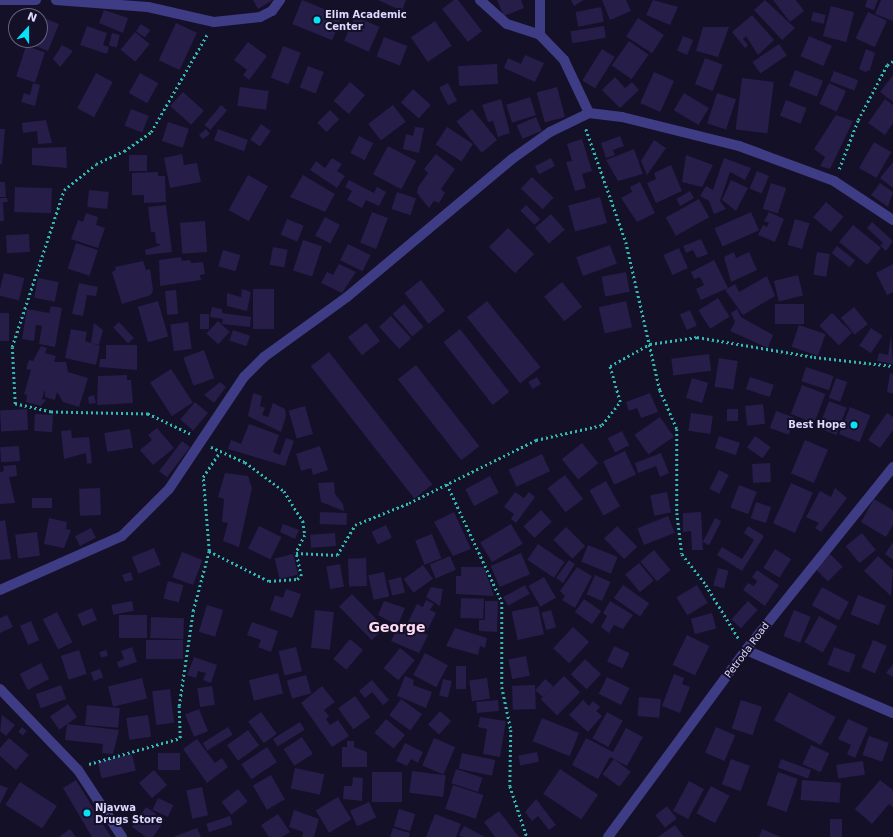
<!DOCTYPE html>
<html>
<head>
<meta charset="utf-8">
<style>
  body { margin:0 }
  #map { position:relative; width:893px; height:837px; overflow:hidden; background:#141028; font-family:"DejaVu Sans",sans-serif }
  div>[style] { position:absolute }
  .building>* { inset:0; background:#261d49; transform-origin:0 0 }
  .path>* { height:2.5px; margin-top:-1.25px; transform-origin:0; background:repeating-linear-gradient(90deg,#32b9b1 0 2px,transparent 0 5px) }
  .minor>* { height:10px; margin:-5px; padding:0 5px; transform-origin:5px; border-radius:5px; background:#3f3c86 }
  .dots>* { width:11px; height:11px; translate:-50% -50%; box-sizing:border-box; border:2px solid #141028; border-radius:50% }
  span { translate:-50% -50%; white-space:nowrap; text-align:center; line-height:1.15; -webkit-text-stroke:4px #141028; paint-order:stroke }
  .poi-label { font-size:10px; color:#ddd8fe; font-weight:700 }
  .left { translate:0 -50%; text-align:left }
  .right { translate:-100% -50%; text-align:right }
  .street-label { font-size:10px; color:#ddd8fe }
  .district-label { font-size:14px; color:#fedaf1; font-weight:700 }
  .north { position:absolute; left:8px; top:8px; width:40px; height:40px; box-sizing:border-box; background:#141028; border:1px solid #64607e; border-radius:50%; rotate:21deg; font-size:11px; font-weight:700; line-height:16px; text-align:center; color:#ddd8fe }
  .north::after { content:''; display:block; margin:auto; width:14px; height:18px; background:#07e2fb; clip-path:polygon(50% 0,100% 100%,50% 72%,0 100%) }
</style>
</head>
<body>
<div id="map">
  <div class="building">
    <i style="clip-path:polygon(253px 0,273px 0,258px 9px)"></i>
    <i style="left:302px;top:0;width:43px;height:26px;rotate:22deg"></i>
    <i style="clip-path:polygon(378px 0,406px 0,402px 11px)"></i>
    <i style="clip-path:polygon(454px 0,458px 0,482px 31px,468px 42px,442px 9px)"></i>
    <i style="clip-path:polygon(497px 0,521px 0,524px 8px,504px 16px)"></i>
    <i style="clip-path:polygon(571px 0,584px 0,574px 6px)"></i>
    <i style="clip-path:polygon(602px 0,626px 0,631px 11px,610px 20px)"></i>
    <i style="clip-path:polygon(653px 0,678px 7px,670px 25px,646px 15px)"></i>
    <i style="clip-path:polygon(765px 0,795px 28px,782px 40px,754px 10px)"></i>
    <i style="clip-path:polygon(773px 0,796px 0,804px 11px,790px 22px)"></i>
    <i style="clip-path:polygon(867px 0,878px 0,874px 10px,865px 7px)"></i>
    <i style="clip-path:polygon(881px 0,893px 0,893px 21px,875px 14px)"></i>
    <i style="left:831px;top:6px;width:24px;height:31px;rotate:15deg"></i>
    <i style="left:601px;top:7px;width:15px;height:26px;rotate:79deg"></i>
    <i style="clip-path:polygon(104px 10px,128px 18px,123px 33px,99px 23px)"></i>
    <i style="left:813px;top:12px;width:13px;height:9px;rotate:13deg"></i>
    <i style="left:868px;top:12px;width:21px;height:29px;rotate:25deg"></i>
    <i style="clip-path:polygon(752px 15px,774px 40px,758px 55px,746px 36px,743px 39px,748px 45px,745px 48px,732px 32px)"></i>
    <i style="left:355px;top:16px;width:27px;height:27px;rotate:24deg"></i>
    <i style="clip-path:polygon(44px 18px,59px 24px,48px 51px,20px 40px,40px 40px,40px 23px)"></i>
    <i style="left:638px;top:18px;width:31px;height:22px;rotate:33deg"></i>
    <i style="left:435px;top:21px;width:30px;height:29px;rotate:56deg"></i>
    <i style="left:176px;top:23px;width:23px;height:41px;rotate:25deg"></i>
    <i style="left:141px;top:24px;width:11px;height:9px;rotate:34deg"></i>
    <i style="clip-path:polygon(87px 26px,107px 33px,103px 45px,109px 47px,107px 54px,80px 45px)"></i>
    <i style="left:604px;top:26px;width:12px;height:34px;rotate:81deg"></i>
    <i style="clip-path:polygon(703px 27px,729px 27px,718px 57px,696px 51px)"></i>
    <i style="left:135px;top:32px;width:19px;height:23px;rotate:39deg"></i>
    <i style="left:112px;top:33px;width:8px;height:13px;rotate:14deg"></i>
    <i style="left:683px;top:36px;width:11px;height:16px;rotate:22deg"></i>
    <i style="left:809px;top:36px;width:25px;height:22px;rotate:23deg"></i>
    <i style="left:384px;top:37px;width:25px;height:21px;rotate:21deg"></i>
    <i style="left:629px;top:41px;width:24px;height:30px;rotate:35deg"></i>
    <i style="clip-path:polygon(248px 42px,267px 56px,249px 80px,243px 75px,247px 70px,234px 60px)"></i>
    <i style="left:779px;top:44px;width:14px;height:32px;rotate:56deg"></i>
    <i style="clip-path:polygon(62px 45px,73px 51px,60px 67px,53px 59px)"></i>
    <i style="left:26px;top:46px;width:20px;height:32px;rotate:18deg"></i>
    <i style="left:283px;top:46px;width:19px;height:34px;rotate:21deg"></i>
    <i style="left:602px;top:49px;width:15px;height:37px;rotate:32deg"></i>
    <i style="clip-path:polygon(866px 49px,875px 53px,870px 70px,865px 72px,859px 69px)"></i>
    <i style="clip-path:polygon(525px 55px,544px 63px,535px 82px,504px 68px,508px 58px,521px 64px)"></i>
    <i style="left:705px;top:58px;width:19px;height:28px;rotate:21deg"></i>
    <i style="left:497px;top:64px;width:20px;height:39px;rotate:87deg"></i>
    <i style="left:308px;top:66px;width:17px;height:23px;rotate:21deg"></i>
    <i style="left:795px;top:70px;width:30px;height:17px;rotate:21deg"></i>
    <i style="left:834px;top:71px;width:26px;height:11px;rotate:21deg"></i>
    <i style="left:654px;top:72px;width:22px;height:34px;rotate:24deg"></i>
    <i style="left:96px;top:73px;width:19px;height:40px;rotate:28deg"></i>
    <i style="left:140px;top:73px;width:21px;height:23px;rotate:29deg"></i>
    <i style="clip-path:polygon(893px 75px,893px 102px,880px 92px)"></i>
    <i style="clip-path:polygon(615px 77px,625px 88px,632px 82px,639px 90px,620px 108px,602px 90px)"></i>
    <i style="left:742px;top:78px;width:32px;height:52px;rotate:7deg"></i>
    <i style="left:350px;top:82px;width:20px;height:25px;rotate:41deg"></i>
    <i style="clip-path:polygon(33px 83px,40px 85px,35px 106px,21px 102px,24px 93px,30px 95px)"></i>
    <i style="left:448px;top:83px;width:20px;height:10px;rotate:63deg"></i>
    <i style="left:829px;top:83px;width:19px;height:23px;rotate:25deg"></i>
    <i style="left:240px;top:87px;width:29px;height:19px;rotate:8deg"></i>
    <i style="left:557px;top:87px;width:31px;height:21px;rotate:75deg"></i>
    <i style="left:413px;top:89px;width:24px;height:18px;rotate:42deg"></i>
    <i style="left:183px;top:92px;width:28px;height:19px;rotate:42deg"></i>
    <i style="left:684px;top:93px;width:29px;height:20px;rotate:31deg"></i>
    <i style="left:717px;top:93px;width:20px;height:32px;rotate:18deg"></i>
    <i style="left:530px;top:97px;width:19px;height:25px;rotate:72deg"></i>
    <i style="clip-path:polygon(501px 99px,510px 133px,498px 137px,493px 121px,488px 122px,482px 105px)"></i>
    <i style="clip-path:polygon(885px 99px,893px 105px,893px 123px,885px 135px,868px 123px)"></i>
    <i style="left:786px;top:100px;width:22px;height:17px;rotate:21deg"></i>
    <i style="left:221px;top:105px;width:8px;height:26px;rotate:40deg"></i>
    <i style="left:393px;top:105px;width:21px;height:31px;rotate:53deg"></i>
    <i style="left:131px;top:109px;width:19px;height:18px;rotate:21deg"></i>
    <i style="left:472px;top:109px;width:40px;height:20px;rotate:51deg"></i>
    <i style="left:330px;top:110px;width:13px;height:18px;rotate:45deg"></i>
    <i style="clip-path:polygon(836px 115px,853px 121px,830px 169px,820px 166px,825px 157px,814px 149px)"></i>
    <i style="left:536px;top:117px;width:15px;height:21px;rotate:67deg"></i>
    <i style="clip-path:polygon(46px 120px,52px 143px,38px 144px,37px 131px,23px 133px,22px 123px)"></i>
    <i style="left:168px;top:122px;width:22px;height:20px;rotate:18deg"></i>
    <i style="left:261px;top:124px;width:12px;height:19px;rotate:35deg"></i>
    <i style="clip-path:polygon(415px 127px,424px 128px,419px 153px,403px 149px,406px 134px,413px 136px)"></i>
    <i style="left:447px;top:127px;width:31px;height:21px;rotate:33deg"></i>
    <i style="clip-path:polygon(0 129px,5px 129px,2px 164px,0 164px)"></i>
    <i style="left:206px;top:129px;width:6px;height:9px;rotate:51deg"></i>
    <i style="left:218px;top:129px;width:32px;height:12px;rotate:20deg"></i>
    <i style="left:359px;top:136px;width:16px;height:19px;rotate:27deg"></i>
    <i style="clip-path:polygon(620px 136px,624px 146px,613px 150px,615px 155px,606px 158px,601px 143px)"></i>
    <i style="clip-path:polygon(582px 139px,592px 171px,582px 174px,586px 188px,575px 191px,566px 162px,572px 161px,567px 144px)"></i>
    <i style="clip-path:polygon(654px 140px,666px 148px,647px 175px,641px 161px)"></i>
    <i style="left:874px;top:142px;width:20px;height:30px;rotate:30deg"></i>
    <i style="left:388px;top:146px;width:32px;height:32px;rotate:28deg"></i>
    <i style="clip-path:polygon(66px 147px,67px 168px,32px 165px,32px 148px)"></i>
    <i style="clip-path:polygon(634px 149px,643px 174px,618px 181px,606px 160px)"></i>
    <i style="clip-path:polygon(182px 154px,184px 165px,197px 163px,201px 182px,170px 188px,164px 158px)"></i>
    <i style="clip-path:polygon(436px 154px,455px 169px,441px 189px,445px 193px,439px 203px,434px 201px,429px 208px,417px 193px,418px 187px,428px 173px,424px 169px)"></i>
    <i style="left:147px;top:155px;width:16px;height:18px;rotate:90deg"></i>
    <i style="clip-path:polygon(686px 155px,713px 165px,702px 187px,682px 182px)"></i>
    <i style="clip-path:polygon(332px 158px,342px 164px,337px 171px,345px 176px,337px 188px,310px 170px,316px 161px,325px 168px)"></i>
    <i style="left:551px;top:158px;width:9px;height:18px;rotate:63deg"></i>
    <i style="clip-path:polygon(724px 158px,751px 168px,745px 180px,730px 172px,720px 201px,726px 209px,714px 214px,709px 201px,700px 196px,706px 186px,713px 190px)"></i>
    <i style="clip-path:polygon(893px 162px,893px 188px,880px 178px)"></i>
    <i style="clip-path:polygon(671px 165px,682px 191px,656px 203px,647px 183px,656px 179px,654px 173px)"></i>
    <i style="left:757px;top:171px;width:13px;height:19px;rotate:23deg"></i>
    <i style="clip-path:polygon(158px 172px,158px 176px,165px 176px,166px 202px,144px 203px,144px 195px,132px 195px,132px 173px)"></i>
    <i style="left:248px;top:175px;width:23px;height:40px;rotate:29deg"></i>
    <i style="clip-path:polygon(303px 175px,335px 194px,325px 212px,290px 197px)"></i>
    <i style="left:532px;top:177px;width:30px;height:16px;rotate:44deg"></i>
    <i style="clip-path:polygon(349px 180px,374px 193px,377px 187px,386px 192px,379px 206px,366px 200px,362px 208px,347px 200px,352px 191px,345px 187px)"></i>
    <i style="clip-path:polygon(731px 180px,748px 188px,736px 211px,722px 200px)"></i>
    <i style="clip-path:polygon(0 182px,5px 182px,6px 197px,0 197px)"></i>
    <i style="clip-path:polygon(640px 182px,655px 213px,637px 222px,621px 198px,632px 192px,630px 187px)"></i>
    <i style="left:771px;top:183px;width:16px;height:27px;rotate:18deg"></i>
    <i style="clip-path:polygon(880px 183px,893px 192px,888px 207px,871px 195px)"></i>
    <i style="left:15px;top:187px;width:37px;height:25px;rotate:2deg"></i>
    <i style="left:89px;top:190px;width:20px;height:17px;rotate:6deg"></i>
    <i style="left:690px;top:191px;width:8px;height:16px;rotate:60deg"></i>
    <i style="left:397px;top:192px;width:20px;height:18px;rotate:18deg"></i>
    <i style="left:600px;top:197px;width:27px;height:33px;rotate:75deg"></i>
    <i style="clip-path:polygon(0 198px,7px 198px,8px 202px,3px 202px,4px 221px,0 221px)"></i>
    <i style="left:699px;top:199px;width:21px;height:38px;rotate:61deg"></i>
    <i style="left:826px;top:202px;width:23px;height:20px;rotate:40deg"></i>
    <i style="clip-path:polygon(166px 205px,172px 252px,146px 255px,145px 250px,161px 245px,156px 243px,155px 232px,151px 232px,148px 207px)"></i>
    <i style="left:526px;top:205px;width:20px;height:8px;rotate:45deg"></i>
    <i style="left:372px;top:212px;width:17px;height:33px;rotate:21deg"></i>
    <i style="left:751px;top:212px;width:20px;height:40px;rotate:66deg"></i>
    <i style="clip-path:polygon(769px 212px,784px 219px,775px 242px,758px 235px,763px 225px,767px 227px,769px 223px,764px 221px)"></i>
    <i style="clip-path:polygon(86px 213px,98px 217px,96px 225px,105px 228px,98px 248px,71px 239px,78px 220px,83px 222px)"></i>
    <i style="left:551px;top:214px;width:21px;height:21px;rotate:49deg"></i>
    <i style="left:325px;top:217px;width:17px;height:21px;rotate:28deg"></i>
    <i style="left:287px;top:219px;width:18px;height:17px;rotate:22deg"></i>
    <i style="left:795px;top:219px;width:15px;height:27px;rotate:16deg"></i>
    <i style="left:205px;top:221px;width:31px;height:25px;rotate:86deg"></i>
    <i style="clip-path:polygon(872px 222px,893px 241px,886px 251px,880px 245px,883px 243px,867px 228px)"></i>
    <i style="left:853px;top:225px;width:36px;height:22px;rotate:39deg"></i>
    <i style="left:508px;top:228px;width:37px;height:27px;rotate:45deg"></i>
    <i style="left:29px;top:234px;width:18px;height:23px;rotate:87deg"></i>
    <i style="clip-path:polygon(701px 239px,708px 254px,697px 258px,693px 250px,686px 253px,683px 246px)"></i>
    <i style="left:303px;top:240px;width:20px;height:32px;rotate:18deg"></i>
    <i style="left:76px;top:243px;width:23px;height:27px;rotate:18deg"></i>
    <i style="left:348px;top:244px;width:25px;height:18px;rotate:26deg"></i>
    <i style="left:610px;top:245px;width:20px;height:36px;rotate:70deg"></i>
    <i style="left:837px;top:246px;width:23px;height:9px;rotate:38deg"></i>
    <i style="left:273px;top:247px;width:15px;height:18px;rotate:11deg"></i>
    <i style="left:679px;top:248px;width:22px;height:17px;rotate:66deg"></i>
    <i style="left:223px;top:250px;width:18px;height:17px;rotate:16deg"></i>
    <i style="clip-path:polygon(734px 252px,736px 258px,749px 252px,757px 270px,731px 282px,724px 257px)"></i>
    <i style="left:817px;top:252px;width:13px;height:23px;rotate:9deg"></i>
    <i style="clip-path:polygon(181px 257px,182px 261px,190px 260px,191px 263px,203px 262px,205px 274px,200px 275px,201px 280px,160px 286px,159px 260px)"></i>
    <i style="clip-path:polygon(714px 260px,728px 288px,701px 300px,696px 289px,704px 285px,700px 277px,694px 279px,691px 272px)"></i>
    <i style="clip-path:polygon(143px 261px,146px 270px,150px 269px,153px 290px,151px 295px,122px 304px,112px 272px,116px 270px,115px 267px)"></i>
    <i style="clip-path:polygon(339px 264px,356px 272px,342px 293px,321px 283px,327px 272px,333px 275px)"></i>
    <i style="clip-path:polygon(893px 264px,893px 292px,887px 295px,876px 273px)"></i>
    <i style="left:626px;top:272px;width:20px;height:25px;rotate:79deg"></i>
    <i style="left:4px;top:273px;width:21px;height:23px;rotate:14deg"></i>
    <i style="left:798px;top:275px;width:21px;height:25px;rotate:76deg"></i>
    <i style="clip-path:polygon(767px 276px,775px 296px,743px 315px,725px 290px,735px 284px,739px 292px)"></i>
    <i style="left:38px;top:278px;width:21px;height:20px;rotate:11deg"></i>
    <i style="left:421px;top:280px;width:39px;height:21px;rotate:52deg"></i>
    <i style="left:562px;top:282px;width:32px;height:23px;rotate:51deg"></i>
    <i style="clip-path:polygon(79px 283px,98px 287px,96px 296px,87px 295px,83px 316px,72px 314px)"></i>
    <i style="clip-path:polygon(242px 289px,251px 292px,247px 311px,227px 306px,227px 293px,241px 297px)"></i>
    <i style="left:253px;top:289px;width:21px;height:40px"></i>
    <i style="left:176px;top:290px;width:24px;height:11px;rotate:85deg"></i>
    <i style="left:718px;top:298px;width:22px;height:23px;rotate:58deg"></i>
    <i style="left:158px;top:301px;width:37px;height:21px;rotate:74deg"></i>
    <i style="left:487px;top:301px;width:85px;height:26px;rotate:51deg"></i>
    <i style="left:626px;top:301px;width:27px;height:28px;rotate:77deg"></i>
    <i style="left:404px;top:304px;width:30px;height:15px;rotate:49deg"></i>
    <i style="left:775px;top:304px;width:29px;height:20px"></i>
    <i style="clip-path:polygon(51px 306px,62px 308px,55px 347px,39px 344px,42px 326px,36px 325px,34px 341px,22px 339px,27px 309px,49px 313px)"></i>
    <i style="clip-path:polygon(212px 307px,222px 309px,222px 313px,251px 317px,250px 327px,222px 324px,223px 319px,210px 317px)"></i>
    <i style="left:854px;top:307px;width:22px;height:17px;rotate:51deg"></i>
    <i style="clip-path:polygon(737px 309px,741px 317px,773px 335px,768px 348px,730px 331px,735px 322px,731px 313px)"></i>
    <i style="left:690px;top:310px;width:17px;height:11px;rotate:66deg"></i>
    <i style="left:0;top:313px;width:9px;height:28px"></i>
    <i style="left:832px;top:313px;width:28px;height:18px;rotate:45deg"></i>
    <i style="left:200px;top:314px;width:9px;height:15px"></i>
    <i style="left:391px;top:316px;width:30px;height:16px;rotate:48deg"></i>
    <i style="left:218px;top:321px;width:16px;height:17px;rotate:43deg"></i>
    <i style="left:119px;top:322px;width:22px;height:8px;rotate:47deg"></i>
    <i style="left:188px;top:322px;width:27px;height:18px;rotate:82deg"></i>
    <i style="clip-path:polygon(94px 323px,103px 330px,99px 345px,91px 343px)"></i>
    <i style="left:366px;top:323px;width:23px;height:23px;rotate:52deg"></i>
    <i style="left:799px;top:325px;width:28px;height:23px;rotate:19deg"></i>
    <i style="left:871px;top:328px;width:14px;height:21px;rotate:34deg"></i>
    <i style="clip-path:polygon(71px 329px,87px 332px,85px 341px,100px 346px,96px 365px,65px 358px)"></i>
    <i style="left:460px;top:329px;width:80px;height:21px;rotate:52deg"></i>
    <i style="left:233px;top:330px;width:18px;height:11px;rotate:19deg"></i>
    <i style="clip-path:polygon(891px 336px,893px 364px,877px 361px,879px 353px,888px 355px)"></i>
    <i style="clip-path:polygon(106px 345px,137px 345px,137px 370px,99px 367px,100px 359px,106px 359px)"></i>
    <i style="clip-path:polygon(41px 346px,47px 348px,45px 353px,56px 356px,54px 362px,66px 362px,68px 372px,88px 378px,79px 407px,63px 402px,57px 392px,55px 400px,45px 397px,45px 389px,42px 399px,46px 400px,41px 406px,26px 402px,27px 395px,24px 394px,31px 370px,26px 369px,29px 360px,33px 361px)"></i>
    <i style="left:204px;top:350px;width:30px;height:22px;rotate:70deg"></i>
    <i style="left:329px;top:352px;width:168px;height:23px;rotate:52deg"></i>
    <i style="left:709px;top:354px;width:17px;height:38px;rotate:83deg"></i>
    <i style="left:719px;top:358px;width:19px;height:29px;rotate:9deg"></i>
    <i style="left:416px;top:365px;width:103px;height:23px;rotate:52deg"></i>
    <i style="left:806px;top:367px;width:29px;height:15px;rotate:18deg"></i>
    <i style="left:171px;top:369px;width:40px;height:25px;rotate:57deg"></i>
    <i style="clip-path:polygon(890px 373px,893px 374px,893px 394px,887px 392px)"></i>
    <i style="clip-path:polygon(127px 375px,127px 380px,131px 380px,133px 403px,97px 405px,98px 376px)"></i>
    <i style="left:537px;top:377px;width:8px;height:10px;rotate:60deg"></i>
    <i style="left:750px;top:377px;width:25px;height:13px;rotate:18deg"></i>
    <i style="left:692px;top:378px;width:17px;height:21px;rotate:17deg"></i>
    <i style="left:836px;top:378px;width:12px;height:21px;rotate:20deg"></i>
    <i style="clip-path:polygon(220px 382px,226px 387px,214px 403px,204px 395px)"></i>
    <i style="left:802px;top:385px;width:25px;height:31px;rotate:21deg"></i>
    <i style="clip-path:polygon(253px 393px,262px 396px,260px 406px,265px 408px,262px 415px,268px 417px,273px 403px,285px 409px,286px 416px,281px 432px,248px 416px)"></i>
    <i style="clip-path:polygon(650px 393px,658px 412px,641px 418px,637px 408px,629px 411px,626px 402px)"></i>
    <i style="clip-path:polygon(94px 395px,96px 403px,89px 404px,88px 397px)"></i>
    <i style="left:829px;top:401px;width:19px;height:29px;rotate:21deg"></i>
    <i style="left:195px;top:402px;width:17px;height:23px;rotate:40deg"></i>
    <i style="left:763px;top:404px;width:20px;height:18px;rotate:84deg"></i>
    <i style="left:305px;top:406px;width:29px;height:17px;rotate:74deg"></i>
    <i style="left:850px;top:407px;width:22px;height:29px;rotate:22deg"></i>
    <i style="left:27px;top:409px;width:21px;height:27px;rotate:87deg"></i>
    <i style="left:727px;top:409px;width:11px;height:12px"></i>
    <i style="left:776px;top:411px;width:20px;height:18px;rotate:20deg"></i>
    <i style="left:691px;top:413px;width:22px;height:18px;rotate:8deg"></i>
    <i style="clip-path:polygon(887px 413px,893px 417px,893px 430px,880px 448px,868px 440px)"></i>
    <i style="left:35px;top:414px;width:18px;height:17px;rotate:3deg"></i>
    <i style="left:660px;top:417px;width:24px;height:31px;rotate:55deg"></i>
    <i style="clip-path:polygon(249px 424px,279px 435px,273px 452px,280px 455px,286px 438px,294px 441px,285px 466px,228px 449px,231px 440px,241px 444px)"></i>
    <i style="clip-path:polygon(157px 428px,174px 448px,153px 465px,140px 450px,152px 440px,148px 435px)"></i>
    <i style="left:130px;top:429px;width:19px;height:26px;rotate:81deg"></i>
    <i style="clip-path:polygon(71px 430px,72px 438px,89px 437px,92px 463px,87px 464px,86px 453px,64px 459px,61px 431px)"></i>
    <i style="left:622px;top:431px;width:16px;height:16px;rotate:63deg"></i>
    <i style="left:719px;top:436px;width:22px;height:13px;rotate:18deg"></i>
    <i style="left:755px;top:436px;width:19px;height:14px;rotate:35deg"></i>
    <i style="left:805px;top:440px;width:25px;height:36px;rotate:23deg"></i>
    <i style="left:182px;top:441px;width:10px;height:38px;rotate:37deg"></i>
    <i style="left:582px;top:443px;width:26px;height:26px;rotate:51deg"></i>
    <i style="left:19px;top:446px;width:15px;height:19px;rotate:86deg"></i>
    <i style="clip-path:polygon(320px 446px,328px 470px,313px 475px,311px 468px,301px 471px,296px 454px)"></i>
    <i style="left:625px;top:451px;width:26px;height:24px;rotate:65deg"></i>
    <i style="clip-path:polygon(661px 453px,669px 473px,660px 477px,656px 466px,638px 473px,635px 463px)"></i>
    <i style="left:542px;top:454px;width:19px;height:37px;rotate:65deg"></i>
    <i style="left:770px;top:463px;width:19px;height:18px;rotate:87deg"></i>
    <i style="clip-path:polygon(16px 465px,17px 476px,9px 477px,15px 503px,0 504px,0 472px,4px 471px,3px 466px)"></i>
    <i style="left:719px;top:470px;width:11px;height:21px;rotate:27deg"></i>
    <i style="clip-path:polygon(225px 473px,248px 476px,252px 488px,239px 547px,223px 541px,228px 523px,222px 522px,224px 499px,218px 497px)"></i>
    <i style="left:565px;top:475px;width:30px;height:22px;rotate:53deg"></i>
    <i style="left:490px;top:476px;width:19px;height:28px;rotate:62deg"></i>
    <i style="left:606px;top:481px;width:29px;height:19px;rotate:61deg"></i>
    <i style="clip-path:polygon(334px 482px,335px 494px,343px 504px,344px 511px,321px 502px,318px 483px)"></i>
    <i style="left:791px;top:483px;width:24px;height:44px;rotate:24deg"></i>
    <i style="left:739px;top:485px;width:19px;height:24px;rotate:21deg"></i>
    <i style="left:100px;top:488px;width:27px;height:21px;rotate:88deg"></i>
    <i style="clip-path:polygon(835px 488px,847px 498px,821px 532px,815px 528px,819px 523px,806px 517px,820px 491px,831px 497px)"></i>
    <i style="clip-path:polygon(515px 492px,524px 498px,529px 492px,535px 497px,516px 523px,511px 519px,514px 514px,504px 507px)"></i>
    <i style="left:667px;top:492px;width:21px;height:17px;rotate:79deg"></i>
    <i style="left:32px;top:498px;width:20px;height:10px"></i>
    <i style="clip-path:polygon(874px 499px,893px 510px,893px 525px,886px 537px,861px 522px)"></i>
    <i style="left:756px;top:502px;width:16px;height:17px;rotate:18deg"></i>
    <i style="left:541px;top:510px;width:16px;height:24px;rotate:47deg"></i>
    <i style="left:320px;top:512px;width:27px;height:12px;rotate:2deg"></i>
    <i style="clip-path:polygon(454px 512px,471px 549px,453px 556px,434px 522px)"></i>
    <i style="clip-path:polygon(701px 512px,703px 550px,692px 550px,691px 531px,683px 532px,683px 513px)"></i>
    <i style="left:668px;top:516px;width:18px;height:33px;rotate:68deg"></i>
    <i style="clip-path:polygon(49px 518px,67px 522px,66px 529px,71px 530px,64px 548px,44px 544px)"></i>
    <i style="left:715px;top:518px;width:7px;height:27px;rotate:27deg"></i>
    <i style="clip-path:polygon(5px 520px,11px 559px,0 560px,0 521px)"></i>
    <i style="clip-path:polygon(283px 524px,299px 530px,295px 539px,280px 532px)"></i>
    <i style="left:511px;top:524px;width:23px;height:36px;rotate:59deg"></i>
    <i style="left:386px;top:525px;width:14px;height:16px;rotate:65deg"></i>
    <i style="left:259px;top:526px;width:25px;height:25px;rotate:26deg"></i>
    <i style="left:617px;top:526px;width:29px;height:18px;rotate:46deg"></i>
    <i style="clip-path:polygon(748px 526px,764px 536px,742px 571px,717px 555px,722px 547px,742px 559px,754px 540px,744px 533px)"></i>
    <i style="left:566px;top:527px;width:27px;height:18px;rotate:45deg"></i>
    <i style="left:91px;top:528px;width:11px;height:18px;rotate:63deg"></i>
    <i style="left:37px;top:532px;width:24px;height:22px;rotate:83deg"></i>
    <i style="left:335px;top:533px;width:13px;height:25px;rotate:86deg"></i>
    <i style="left:862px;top:533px;width:22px;height:21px;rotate:51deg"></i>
    <i style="left:432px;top:534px;width:26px;height:18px;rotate:69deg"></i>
    <i style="clip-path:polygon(893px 542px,893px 560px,885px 554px)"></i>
    <i style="left:538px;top:544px;width:32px;height:19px;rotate:34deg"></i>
    <i style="left:588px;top:545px;width:32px;height:18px;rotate:22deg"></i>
    <i style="left:154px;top:548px;width:18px;height:24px;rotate:68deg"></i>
    <i style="left:775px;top:549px;width:19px;height:22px;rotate:32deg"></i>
    <i style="left:654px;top:550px;width:26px;height:18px;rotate:50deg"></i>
    <i style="left:182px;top:552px;width:22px;height:27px;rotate:21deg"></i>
    <i style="left:521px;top:553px;width:23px;height:33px;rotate:67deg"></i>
    <i style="left:293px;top:554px;width:21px;height:19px;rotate:76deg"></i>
    <i style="left:830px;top:554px;width:18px;height:21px;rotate:45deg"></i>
    <i style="left:450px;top:556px;width:15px;height:22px;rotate:67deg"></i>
    <i style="clip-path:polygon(878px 556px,893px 570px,891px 596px,864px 571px)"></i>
    <i style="left:366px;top:558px;width:28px;height:18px;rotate:88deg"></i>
    <i style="clip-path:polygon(569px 560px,575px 564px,563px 583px,556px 578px)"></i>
    <i style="left:639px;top:563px;width:23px;height:18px;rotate:50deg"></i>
    <i style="left:340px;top:564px;width:23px;height:14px;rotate:80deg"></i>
    <i style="left:423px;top:565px;width:17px;height:24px;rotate:54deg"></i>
    <i style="clip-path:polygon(461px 567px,484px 567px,494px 596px,456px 594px,456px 576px,461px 576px)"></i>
    <i style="clip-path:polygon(577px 567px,592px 576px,575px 608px,562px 600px,565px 596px,560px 591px)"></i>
    <i style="left:718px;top:568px;width:11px;height:18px;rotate:15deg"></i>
    <i style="clip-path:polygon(757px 570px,779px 585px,765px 606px,743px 590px,748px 583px,754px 586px,757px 581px,752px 577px)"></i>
    <i style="clip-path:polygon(131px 572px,133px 580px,125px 582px,122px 575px)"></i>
    <i style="left:384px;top:572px;width:25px;height:16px;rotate:78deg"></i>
    <i style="left:595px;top:575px;width:17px;height:21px;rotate:24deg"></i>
    <i style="left:401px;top:577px;width:16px;height:13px;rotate:76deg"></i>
    <i style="left:544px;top:577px;width:24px;height:18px;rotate:60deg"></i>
    <i style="left:168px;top:581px;width:16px;height:18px;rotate:15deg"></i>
    <i style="left:525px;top:585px;width:10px;height:25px;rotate:61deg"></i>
    <i style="left:623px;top:585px;width:32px;height:16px;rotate:35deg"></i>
    <i style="left:697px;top:585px;width:21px;height:24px;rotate:59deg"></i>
    <i style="clip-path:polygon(431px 587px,443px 589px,440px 606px,426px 597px)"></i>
    <i style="left:822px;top:587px;width:31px;height:21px;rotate:29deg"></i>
    <i style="clip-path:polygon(286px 589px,301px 594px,292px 618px,270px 610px,275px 595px,283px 598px)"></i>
    <i style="left:352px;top:594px;width:47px;height:18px;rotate:46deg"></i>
    <i style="left:858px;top:595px;width:30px;height:21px;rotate:21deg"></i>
    <i style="left:461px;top:598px;width:23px;height:20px;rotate:2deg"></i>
    <i style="left:584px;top:599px;width:21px;height:16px;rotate:35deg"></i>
    <i style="clip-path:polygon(426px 600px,434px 604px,430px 610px,436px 613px,427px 631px,408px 622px,417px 604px,423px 607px)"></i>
    <i style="left:132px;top:601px;width:10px;height:21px;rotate:79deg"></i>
    <i style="clip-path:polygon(384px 601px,405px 608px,399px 622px,428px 635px,419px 653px,391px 641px,398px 626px,378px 615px)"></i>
    <i style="clip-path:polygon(485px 601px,498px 601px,497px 632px,479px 631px,479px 620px,485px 620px)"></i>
    <i style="clip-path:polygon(610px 601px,633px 615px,623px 629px,614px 625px,609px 633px,601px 627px,607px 616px,603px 613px)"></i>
    <i style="left:748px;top:601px;width:13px;height:25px;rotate:42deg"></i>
    <i style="left:207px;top:605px;width:17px;height:28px;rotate:17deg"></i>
    <i style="left:538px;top:606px;width:29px;height:27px;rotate:78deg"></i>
    <i style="left:92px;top:608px;width:13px;height:16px;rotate:67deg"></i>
    <i style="left:315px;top:610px;width:19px;height:38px;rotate:6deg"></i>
    <i style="left:551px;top:610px;width:18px;height:10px;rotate:74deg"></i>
    <i style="left:794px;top:610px;width:18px;height:28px;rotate:22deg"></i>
    <i style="left:57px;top:612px;width:34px;height:16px;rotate:63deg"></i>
    <i style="left:712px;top:613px;width:16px;height:22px;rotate:75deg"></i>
    <i style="clip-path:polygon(7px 615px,13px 627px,0 633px,0 618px)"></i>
    <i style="left:119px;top:615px;width:28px;height:23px"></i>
    <i style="left:819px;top:616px;width:21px;height:30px;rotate:29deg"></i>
    <i style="left:151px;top:617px;width:33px;height:21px;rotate:2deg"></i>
    <i style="left:31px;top:621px;width:21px;height:12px;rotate:67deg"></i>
    <i style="clip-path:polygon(252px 622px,278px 631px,271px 652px,258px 647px,261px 640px,247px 635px)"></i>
    <i style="left:573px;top:627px;width:22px;height:29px;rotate:43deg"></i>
    <i style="clip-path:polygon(455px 628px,487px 638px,485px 648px,480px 646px,478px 655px,446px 646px)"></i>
    <i style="left:687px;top:635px;width:25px;height:33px;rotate:26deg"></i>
    <i style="left:350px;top:639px;width:17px;height:26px;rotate:40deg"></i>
    <i style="left:146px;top:640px;width:37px;height:19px"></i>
    <i style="left:873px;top:640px;width:15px;height:30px;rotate:23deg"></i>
    <i style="left:614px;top:646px;width:17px;height:17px;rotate:24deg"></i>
    <i style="clip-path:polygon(132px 647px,137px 662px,119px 668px,117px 662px,124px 659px,121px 651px)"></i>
    <i style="left:296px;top:647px;width:25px;height:18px;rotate:76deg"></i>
    <i style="left:834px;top:647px;width:23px;height:19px;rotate:20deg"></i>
    <i style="left:400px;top:648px;width:19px;height:26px;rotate:39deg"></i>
    <i style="left:79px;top:650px;width:25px;height:19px;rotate:72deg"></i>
    <i style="left:106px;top:650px;width:6px;height:7px;rotate:72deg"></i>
    <i style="left:425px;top:653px;width:26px;height:25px;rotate:28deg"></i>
    <i style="left:526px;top:656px;width:20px;height:18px;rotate:79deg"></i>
    <i style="clip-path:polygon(194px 657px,217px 665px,211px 683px,203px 680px,206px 673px,198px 671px,196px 678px,187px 675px)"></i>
    <i style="left:585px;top:659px;width:22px;height:21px;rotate:43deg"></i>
    <i style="left:41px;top:663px;width:18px;height:24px;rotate:63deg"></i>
    <i style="clip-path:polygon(893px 664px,893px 677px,886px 673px)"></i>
    <i style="left:456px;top:666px;width:10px;height:23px"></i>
    <i style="left:100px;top:669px;width:9px;height:10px;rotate:69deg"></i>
    <i style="left:278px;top:673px;width:21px;height:30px;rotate:76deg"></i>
    <i style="clip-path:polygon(674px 674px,684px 678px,682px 684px,690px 687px,680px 713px,662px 706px)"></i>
    <i style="left:306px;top:675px;width:19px;height:20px;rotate:74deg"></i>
    <i style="clip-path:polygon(405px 676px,414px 680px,413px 685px,432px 692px,426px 708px,397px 696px)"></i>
    <i style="left:564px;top:676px;width:23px;height:33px;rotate:45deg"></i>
    <i style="left:607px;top:677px;width:25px;height:19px;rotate:26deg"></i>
    <i style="left:142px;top:678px;width:21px;height:35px;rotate:76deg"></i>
    <i style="left:487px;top:678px;width:21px;height:18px;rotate:82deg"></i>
    <i style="left:443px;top:679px;width:9px;height:17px;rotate:13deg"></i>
    <i style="left:545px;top:679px;width:11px;height:15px;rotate:41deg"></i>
    <i style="clip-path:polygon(372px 680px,389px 700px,383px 705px,372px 692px,365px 698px,359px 691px)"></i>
    <i style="left:61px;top:685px;width:15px;height:27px;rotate:70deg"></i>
    <i style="left:535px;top:685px;width:24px;height:23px;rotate:88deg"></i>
    <i style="left:212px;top:686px;width:19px;height:15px;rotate:81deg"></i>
    <i style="clip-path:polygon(322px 686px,335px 702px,324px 710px,329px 716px,326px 719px,330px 725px,338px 720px,349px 736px,332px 747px,301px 703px)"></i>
    <i style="left:170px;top:689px;width:34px;height:18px;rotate:83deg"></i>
    <i style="left:789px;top:692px;width:53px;height:32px;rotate:28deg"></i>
    <i style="left:355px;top:696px;width:26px;height:21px;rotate:54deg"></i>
    <i style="left:639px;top:697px;width:22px;height:19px;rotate:5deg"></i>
    <i style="left:401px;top:699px;width:26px;height:20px;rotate:36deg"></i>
    <i style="left:498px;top:700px;width:11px;height:22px;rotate:85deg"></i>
    <i style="clip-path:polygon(583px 700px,589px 706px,593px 701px,600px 707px,596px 711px,602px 716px,588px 732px,569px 715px)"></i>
    <i style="left:741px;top:700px;width:22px;height:30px;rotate:18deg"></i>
    <i style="left:68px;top:704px;width:16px;height:22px;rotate:55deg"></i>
    <i style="left:87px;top:705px;width:33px;height:20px;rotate:5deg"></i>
    <i style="left:199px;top:709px;width:24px;height:15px;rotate:68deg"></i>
    <i style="left:440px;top:711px;width:15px;height:18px;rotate:42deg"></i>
    <i style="left:261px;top:712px;width:27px;height:16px;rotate:54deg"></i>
    <i style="left:607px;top:712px;width:18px;height:30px;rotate:29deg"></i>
    <i style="clip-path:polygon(2px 715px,15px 725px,6px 736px,0 731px)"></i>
    <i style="left:148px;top:715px;width:22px;height:22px;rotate:82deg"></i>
    <i style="clip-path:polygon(480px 717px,506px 721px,500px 757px,483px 754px,487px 729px,478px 727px)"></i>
    <i style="left:542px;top:718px;width:40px;height:25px;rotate:22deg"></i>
    <i style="left:386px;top:719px;width:25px;height:18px;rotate:40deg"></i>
    <i style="clip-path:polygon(848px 719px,868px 728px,855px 758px,847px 754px,851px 745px,838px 739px)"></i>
    <i style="left:300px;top:722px;width:9px;height:32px;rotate:58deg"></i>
    <i style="clip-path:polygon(67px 724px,119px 730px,113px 754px,102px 753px,103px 744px,65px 740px)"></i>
    <i style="left:22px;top:727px;width:6px;height:6px;rotate:39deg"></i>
    <i style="left:228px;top:727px;width:9px;height:30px;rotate:58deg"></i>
    <i style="left:716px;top:727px;width:21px;height:28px;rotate:23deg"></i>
    <i style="clip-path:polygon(626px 728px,643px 737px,627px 766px,610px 757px,598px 779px,572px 765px,586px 738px,613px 752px)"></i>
    <i style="left:248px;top:730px;width:19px;height:26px;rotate:54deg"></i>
    <i style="left:869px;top:736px;width:21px;height:20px;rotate:19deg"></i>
    <i style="left:302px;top:737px;width:20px;height:22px;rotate:57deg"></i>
    <i style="clip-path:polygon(9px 738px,29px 755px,16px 770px,0 756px,0 748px)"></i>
    <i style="left:434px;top:738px;width:23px;height:30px;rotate:23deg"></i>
    <i style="clip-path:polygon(197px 739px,215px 763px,222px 758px,228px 767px,207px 783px,183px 749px)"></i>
    <i style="clip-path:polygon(347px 741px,354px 741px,354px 747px,367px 752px,367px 767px,342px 767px,342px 747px,347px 747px)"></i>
    <i style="clip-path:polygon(405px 743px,423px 752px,418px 763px,411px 759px,407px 766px,396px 761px)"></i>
    <i style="left:811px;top:745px;width:20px;height:21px;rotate:24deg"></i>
    <i style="left:267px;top:747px;width:18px;height:31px;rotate:56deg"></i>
    <i style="left:537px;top:752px;width:10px;height:19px;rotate:79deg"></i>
    <i style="left:180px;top:753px;width:17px;height:22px;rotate:90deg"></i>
    <i style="left:462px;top:753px;width:34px;height:16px;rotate:12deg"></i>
    <i style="left:132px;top:754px;width:17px;height:35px;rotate:77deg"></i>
    <i style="left:614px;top:759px;width:21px;height:19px;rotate:37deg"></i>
    <i style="left:731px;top:759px;width:20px;height:27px;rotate:20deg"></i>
    <i style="left:781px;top:759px;width:32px;height:9px;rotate:20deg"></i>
    <i style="left:863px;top:761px;width:14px;height:27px;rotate:82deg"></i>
    <i style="left:295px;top:768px;width:30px;height:21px;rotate:12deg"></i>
    <i style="left:456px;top:769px;width:28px;height:15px;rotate:18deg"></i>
    <i style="left:560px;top:769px;width:46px;height:30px;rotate:34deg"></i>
    <i style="left:154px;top:770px;width:20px;height:20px;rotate:49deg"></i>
    <i style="left:412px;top:771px;width:34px;height:22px;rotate:7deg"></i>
    <i style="left:372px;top:772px;width:30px;height:30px"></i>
    <i style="left:778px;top:772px;width:21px;height:35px;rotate:19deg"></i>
    <i style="left:271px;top:775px;width:28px;height:21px;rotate:60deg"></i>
    <i style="clip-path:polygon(353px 777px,363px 778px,362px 801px,343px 799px,344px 786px,352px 786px)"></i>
    <i style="clip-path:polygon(76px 780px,111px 837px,92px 837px,63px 788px)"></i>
    <i style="left:802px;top:780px;width:39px;height:20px;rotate:4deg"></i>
    <i style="clip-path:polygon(880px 780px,893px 790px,893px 807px,889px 804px,872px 824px,855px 809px)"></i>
    <i style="left:689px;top:781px;width:17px;height:34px;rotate:28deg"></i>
    <i style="left:20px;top:782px;width:44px;height:27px;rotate:33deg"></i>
    <i style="clip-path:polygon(0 785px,8px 788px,0 804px)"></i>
    <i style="left:453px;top:785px;width:32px;height:25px;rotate:18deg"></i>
    <i style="left:711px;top:786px;width:21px;height:31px;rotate:28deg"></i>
    <i style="left:202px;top:787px;width:29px;height:16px;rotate:78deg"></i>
    <i style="left:238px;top:789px;width:16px;height:21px;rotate:52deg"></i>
    <i style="left:338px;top:797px;width:26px;height:26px;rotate:59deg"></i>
    <i style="left:158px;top:798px;width:17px;height:13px;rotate:25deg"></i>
    <i style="clip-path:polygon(536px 799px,556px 825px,549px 830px,538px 816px,532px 821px,525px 812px)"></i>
    <i style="left:369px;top:802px;width:17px;height:21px;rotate:65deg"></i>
    <i style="left:667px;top:806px;width:16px;height:15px;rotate:52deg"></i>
    <i style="clip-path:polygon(146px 807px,165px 820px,153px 837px,146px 837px,132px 827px)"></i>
    <i style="left:399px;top:809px;width:17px;height:18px;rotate:17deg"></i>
    <i style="clip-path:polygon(294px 810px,319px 819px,314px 837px,302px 837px,303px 832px,289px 827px)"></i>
    <i style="clip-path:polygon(499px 811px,519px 837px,495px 837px,484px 822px)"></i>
    <i style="clip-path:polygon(278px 814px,290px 832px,282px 837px,269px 837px,261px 825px)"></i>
    <i style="clip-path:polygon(435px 814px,461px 824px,456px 837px,426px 837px)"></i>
    <i style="left:230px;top:816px;width:9px;height:25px;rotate:72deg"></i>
    <i style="left:830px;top:819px;width:12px;height:18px"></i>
    <i style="clip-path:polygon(675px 825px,684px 837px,658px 837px)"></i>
    <i style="clip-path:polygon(464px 826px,485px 837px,462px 837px,459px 835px)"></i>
    <i style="clip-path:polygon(197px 828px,201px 837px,173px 837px)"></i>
    <i style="clip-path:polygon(393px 828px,410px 833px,409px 837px,390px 837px)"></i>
    <i style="clip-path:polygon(70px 829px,76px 837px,59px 837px)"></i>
    <i style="clip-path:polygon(762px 829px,781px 837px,759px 837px)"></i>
  </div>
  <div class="path">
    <i style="left:586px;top:129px;width:120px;rotate:70.5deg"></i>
    <i style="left:626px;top:242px;width:152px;rotate:77.1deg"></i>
    <i style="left:660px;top:390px;width:43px;rotate:66.4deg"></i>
    <i style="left:677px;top:429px;width:84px;rotate:90deg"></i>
    <i style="left:677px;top:513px;width:41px;rotate:83deg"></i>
    <i style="left:682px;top:554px;width:39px;rotate:52deg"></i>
    <i style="left:706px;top:585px;width:63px;rotate:58.6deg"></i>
    <i style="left:839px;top:169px;width:53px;rotate:-68.8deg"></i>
    <i style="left:858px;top:120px;width:62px;rotate:-62.2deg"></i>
    <i style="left:887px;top:65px;width:7px;rotate:-34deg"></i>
    <i style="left:190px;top:434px;width:47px;rotate:-154.5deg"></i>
    <i style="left:148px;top:414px;width:97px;rotate:-178.8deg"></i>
    <i style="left:51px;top:412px;width:37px;rotate:-167deg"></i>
    <i style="left:15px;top:404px;width:57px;rotate:-93deg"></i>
    <i style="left:12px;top:347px;width:165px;rotate:-71.7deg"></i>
    <i style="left:64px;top:190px;width:41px;rotate:-39.1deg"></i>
    <i style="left:96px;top:164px;width:31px;rotate:-25deg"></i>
    <i style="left:124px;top:151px;width:33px;rotate:-35deg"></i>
    <i style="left:151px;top:132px;width:114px;rotate:-60.1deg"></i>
    <i style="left:211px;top:447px;width:37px;rotate:24deg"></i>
    <i style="left:245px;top:462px;width:49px;rotate:36.6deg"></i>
    <i style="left:284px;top:491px;width:36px;rotate:58deg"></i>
    <i style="left:303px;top:521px;width:14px;rotate:82deg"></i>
    <i style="left:305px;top:535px;width:20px;rotate:117deg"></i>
    <i style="left:296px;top:553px;width:41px;rotate:2.8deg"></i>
    <i style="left:337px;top:555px;width:35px;rotate:-59deg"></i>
    <i style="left:355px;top:525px;width:58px;rotate:-22.2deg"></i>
    <i style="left:409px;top:503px;width:142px;rotate:-26.4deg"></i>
    <i style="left:536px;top:440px;width:68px;rotate:-12.8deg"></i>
    <i style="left:602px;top:425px;width:29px;rotate:-52deg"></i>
    <i style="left:620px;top:402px;width:37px;rotate:-106deg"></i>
    <i style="left:610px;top:366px;width:46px;rotate:-28.8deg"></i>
    <i style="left:650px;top:344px;width:48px;rotate:-8.5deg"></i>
    <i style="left:697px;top:337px;width:119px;rotate:9.7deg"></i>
    <i style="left:814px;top:357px;width:80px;rotate:6.5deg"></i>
    <i style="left:447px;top:484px;width:130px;rotate:65deg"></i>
    <i style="left:502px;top:602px;width:85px;rotate:90deg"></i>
    <i style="left:502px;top:687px;width:44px;rotate:78.2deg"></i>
    <i style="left:511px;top:730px;width:56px;rotate:91deg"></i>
    <i style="left:510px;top:786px;width:54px;rotate:71.6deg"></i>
    <i style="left:209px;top:551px;width:67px;rotate:26.6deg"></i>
    <i style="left:269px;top:581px;width:28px;rotate:-4deg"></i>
    <i style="left:297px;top:579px;width:5px;rotate:-37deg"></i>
    <i style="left:301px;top:576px;width:24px;rotate:-102deg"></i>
    <i style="left:89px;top:764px;width:95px;rotate:-15.9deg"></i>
    <i style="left:180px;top:738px;width:32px;rotate:-92deg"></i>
    <i style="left:179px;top:706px;width:96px;rotate:-81.6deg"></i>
    <i style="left:193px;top:611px;width:62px;rotate:-75.1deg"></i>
    <i style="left:209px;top:551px;width:74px;rotate:-94.6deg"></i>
    <i style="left:203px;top:477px;width:29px;rotate:-56deg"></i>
  </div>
  <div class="minor">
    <i style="left:0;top:0;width:36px"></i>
    <i style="left:56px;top:0;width:92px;rotate:4.4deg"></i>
    <i style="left:148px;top:7px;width:68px;rotate:12.8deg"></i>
    <i style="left:214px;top:22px;width:46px;rotate:-6.2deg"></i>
    <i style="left:260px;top:17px;width:13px;rotate:-27deg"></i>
    <i style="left:272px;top:11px;width:14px;rotate:-54deg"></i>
    <i style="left:480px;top:0;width:36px;rotate:42deg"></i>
    <i style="left:507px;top:24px;width:35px;rotate:18deg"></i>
    <i style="left:540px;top:35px;width:35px;rotate:46deg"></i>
    <i style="left:564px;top:60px;width:59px;rotate:64.7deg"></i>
    <i style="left:540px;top:0;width:35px;rotate:90deg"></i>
    <i style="left:0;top:590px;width:133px;rotate:-23.9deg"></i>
    <i style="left:122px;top:536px;width:66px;rotate:-45deg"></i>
    <i style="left:169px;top:489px;width:135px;rotate:-56.2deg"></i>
    <i style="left:244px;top:377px;width:28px;rotate:-45deg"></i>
    <i style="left:264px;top:357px;width:102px;rotate:-35.9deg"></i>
    <i style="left:347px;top:297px;width:215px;rotate:-39.9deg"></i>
    <i style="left:512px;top:159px;width:47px;rotate:-35.4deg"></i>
    <i style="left:550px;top:132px;width:43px;rotate:-26deg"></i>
    <i style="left:589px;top:113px;width:33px;rotate:7deg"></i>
    <i style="left:622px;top:117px;width:121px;rotate:13.9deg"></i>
    <i style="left:739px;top:146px;width:101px;rotate:20.2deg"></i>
    <i style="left:834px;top:181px;width:71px;rotate:33.5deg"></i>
    <i style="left:746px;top:650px;width:160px;rotate:23.2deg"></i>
    <i style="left:0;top:689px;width:112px;rotate:46.1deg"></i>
    <i style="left:78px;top:770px;width:80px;rotate:56.7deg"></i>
    <i style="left:608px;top:837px;width:232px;rotate:-53.6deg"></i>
    <i style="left:746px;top:650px;width:235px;rotate:-51.2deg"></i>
  </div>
  <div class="dots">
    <i style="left:317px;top:20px;background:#07e2fb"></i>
    <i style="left:854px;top:425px;background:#07e2fb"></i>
    <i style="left:87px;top:813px;background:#07e2fb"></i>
  </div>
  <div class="poi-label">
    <span class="left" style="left:325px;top:20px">Elim Academic<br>Center</span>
    <span class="right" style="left:846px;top:425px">Best Hope</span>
    <span class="left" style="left:95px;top:813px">Njavwa<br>Drugs Store</span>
  </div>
  <div class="street-label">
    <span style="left:747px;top:650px;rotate:-53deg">Petroda Road</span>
  </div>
  <div class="district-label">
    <span style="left:397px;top:627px">George</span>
  </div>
  <div class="north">N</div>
</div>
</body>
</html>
